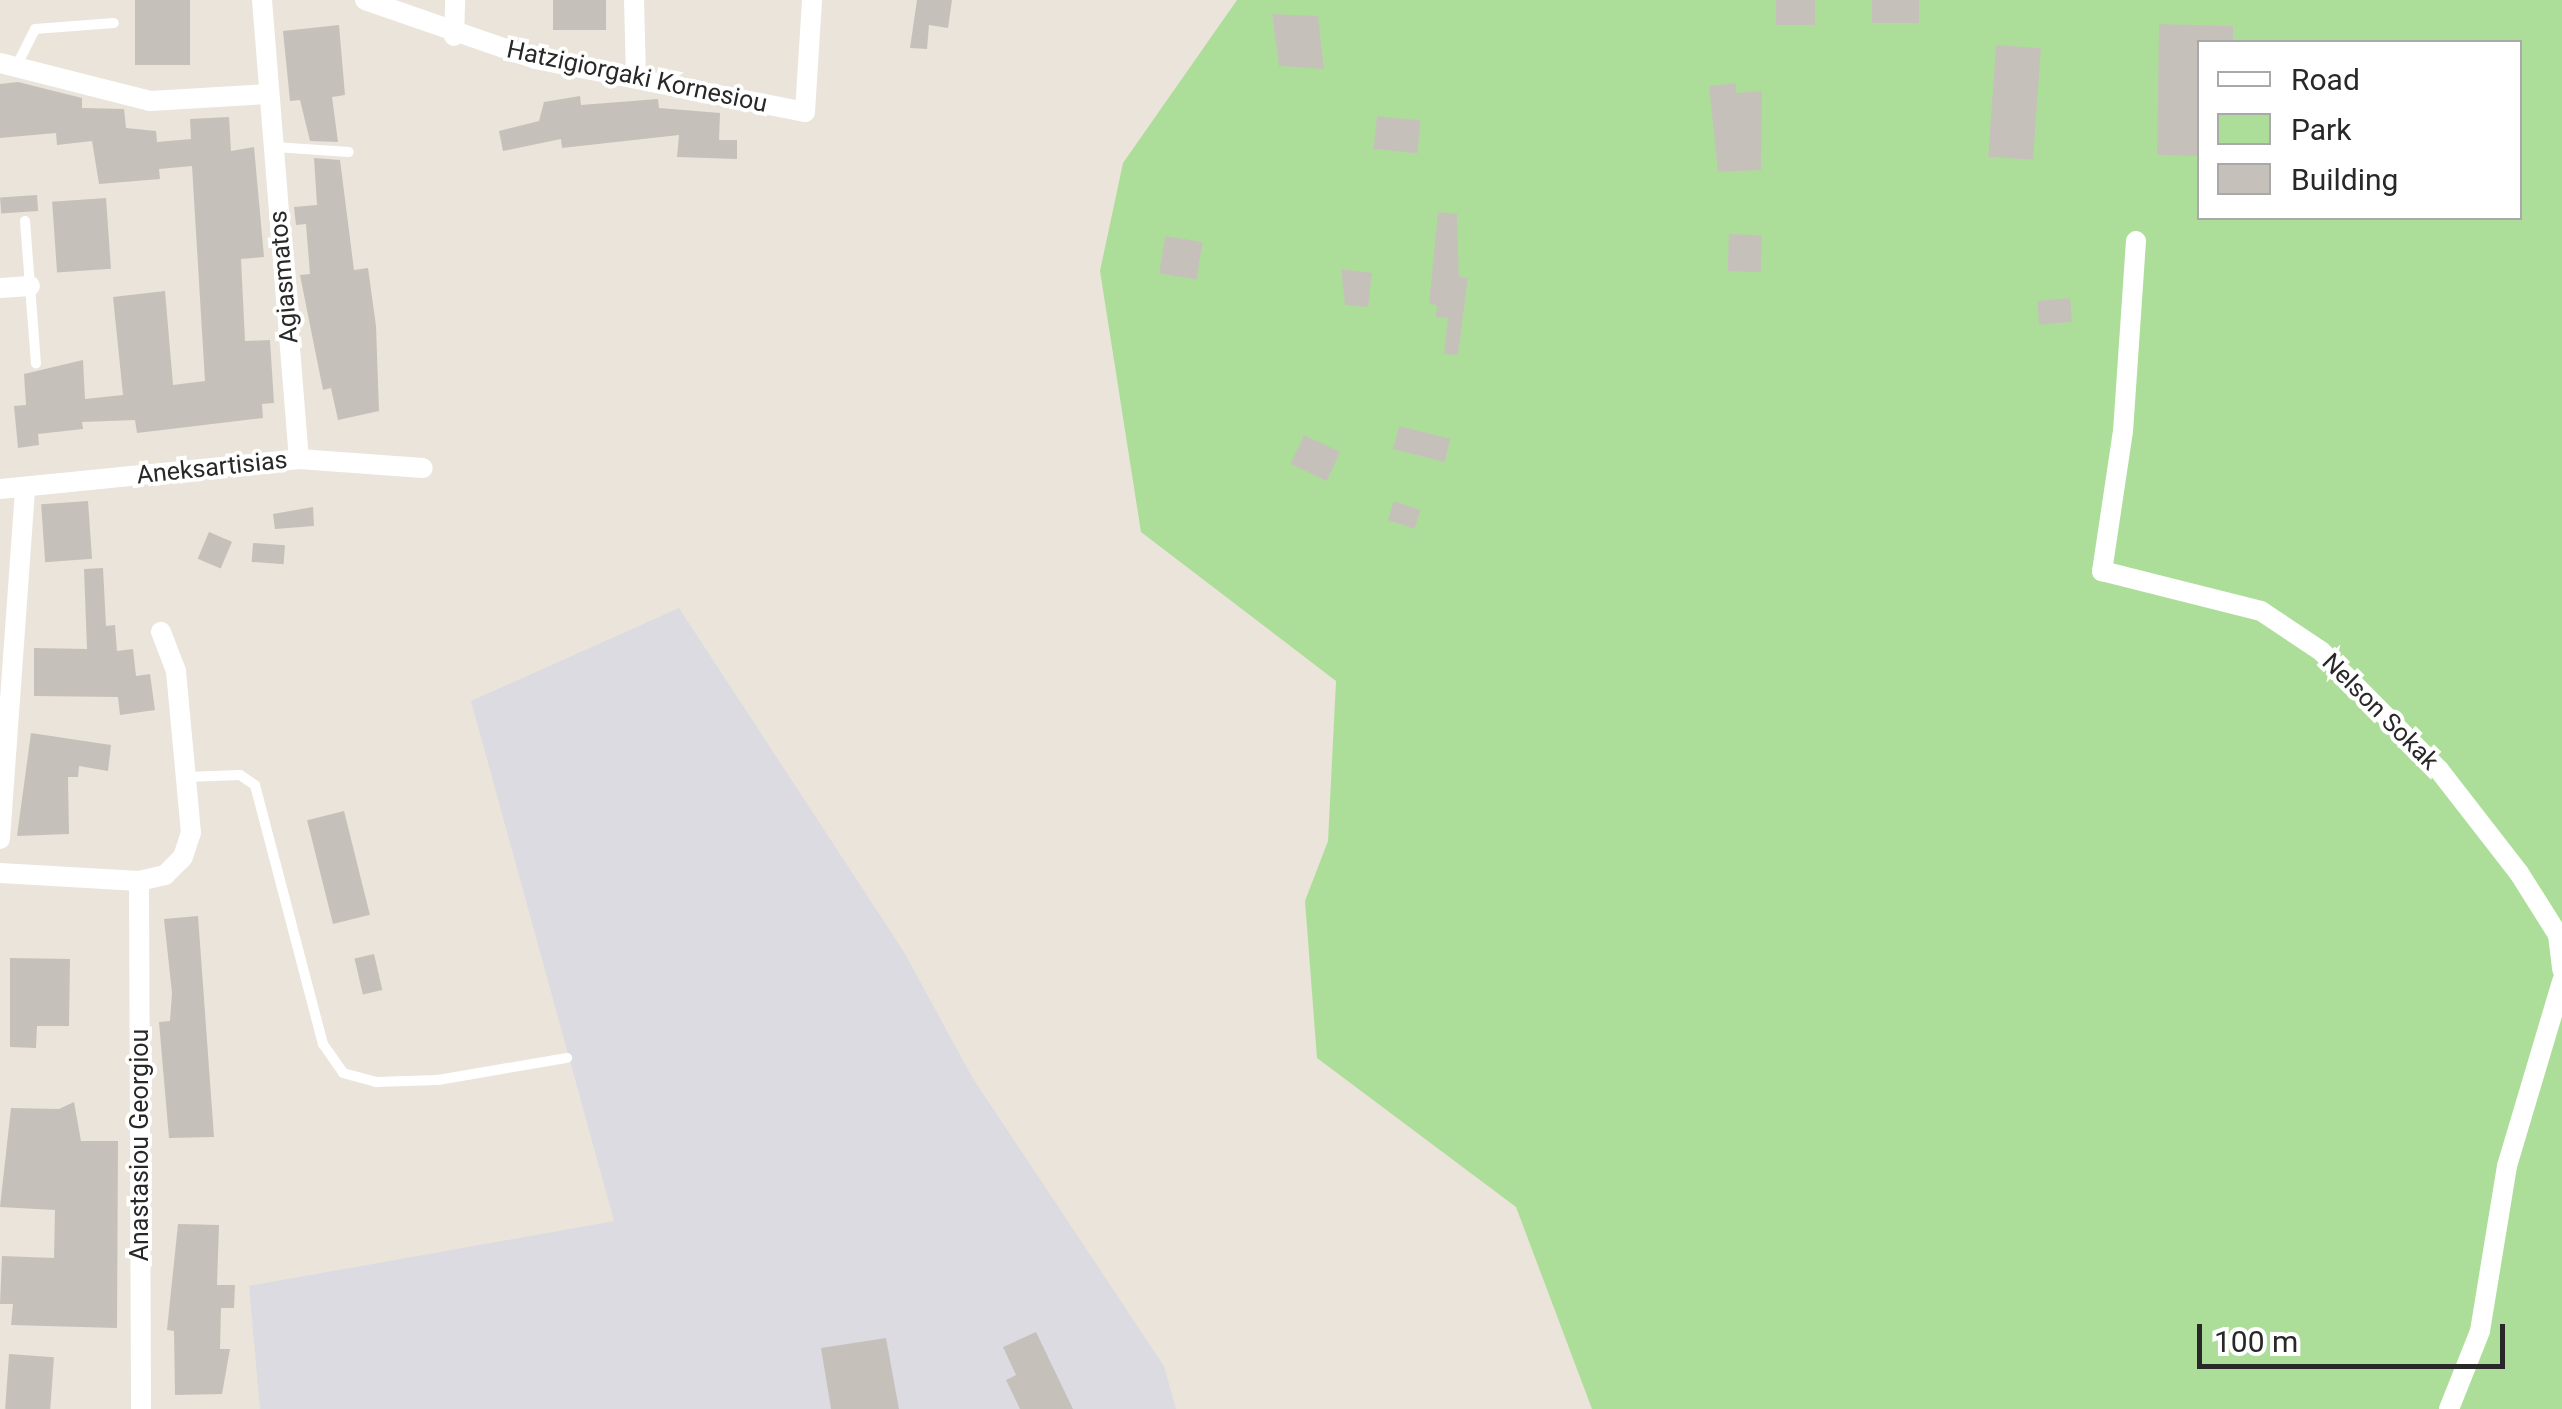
<!DOCTYPE html>
<html>
<head>
<meta charset="utf-8">
<style>
  body { margin:0 }
  #map { position:relative; width:2562px; height:1409px; overflow:hidden; background:#eae4da; font-family:Roboto,sans-serif }
  div>[style] { position:absolute }
  .industrial>* { inset:0; background:#dddbe2 }
  .green>* { inset:0; background:#adde99 }
  .building>* { inset:0; background:#c5c1ba; transform-origin:0 0 }
  .service>* { height:10px; margin:-5px; padding:0 5px; transform-origin:5px; border-radius:5px; background:#fff }
  .minor>* { height:20px; margin:-10px; padding:0 10px; transform-origin:10px; border-radius:10px; background:#fff }
  span { translate:-50% -50%; white-space:nowrap; text-align:center; line-height:1.15; -webkit-text-stroke:8px #fff; paint-order:stroke }
  .street-label { font-size:25px; color:#282828 }
  .legend { position:absolute; left:2197px; top:40px; width:325px; height:180px; box-sizing:border-box; background:#fff; border:2px solid #a9a9a9; margin:0; padding:12px 18px; list-style:none; font-size:30px; color:#282828 }
  .legend li { display:flex; align-items:center; gap:20px; height:50px }
  .legend b { width:50px; border:2px solid #a9a9a9 }
  .scale { position:absolute; left:2197px; top:1324px; width:308px; height:45px; box-sizing:border-box; border:5px solid #282828; border-top:0; padding-left:12px; font-size:30px; line-height:35px; white-space:nowrap; color:#282828; -webkit-text-stroke:8px #fff; paint-order:stroke }
</style>
</head>
<body>
<div id="map">
  <div class="industrial">
    <i style="clip-path:polygon(679px 608px,904px 952px,972px 1077px,1164px 1366px,1176px 1409px,260px 1409px,249px 1286px,614px 1221px,471px 701px)"></i>
  </div>
  <div class="green">
    <i style="clip-path:polygon(evenodd,1237px 0,2562px 0,2562px 1409px,1592px 1409px,1516px 1207px,1317px 1058px,1305px 901px,1328px 841px,1336px 681px,1141px 532px,1100px 271px,1123px 163px,1237px 0,2200px 42px,2520px 42px,2520px 218px,2200px 218px,2200px 42px)"></i>
  </div>
  <div class="building">
    <i style="left:135px;top:0;width:55px;height:65px"></i>
    <i style="left:553px;top:0;width:53px;height:30px"></i>
    <i style="clip-path:polygon(917px 0,952px 0,948px 28px,929px 25px,927px 49px,910px 48px)"></i>
    <i style="left:1776px;top:0;width:39px;height:25px"></i>
    <i style="left:1872px;top:0;width:47px;height:23px"></i>
    <i style="clip-path:polygon(1272px 14px,1318px 16px,1324px 69px,1279px 66px)"></i>
    <i style="clip-path:polygon(2159px 24px,2233px 26px,2233px 42px,2200px 42px,2200px 156px,2157px 155px)"></i>
    <i style="clip-path:polygon(339px 25px,345px 95px,332px 97px,338px 142px,310px 141px,300px 100px,290px 101px,283px 31px)"></i>
    <i style="left:1996px;top:45px;width:45px;height:112px;rotate:4deg"></i>
    <i style="clip-path:polygon(18px 82px,82px 98px,82px 108px,124px 109px,126px 128px,156px 131px,157px 142px,191px 139px,190px 119px,229px 117px,231px 151px,254px 147px,264px 257px,241px 259px,245px 341px,270px 340px,274px 403px,262px 404px,263px 418px,137px 433px,135px 420px,82px 422px,83px 429px,38px 434px,39px 445px,18px 448px,14px 406px,26px 405px,24px 374px,83px 360px,85px 399px,123px 395px,113px 297px,165px 291px,173px 385px,205px 381px,192px 166px,159px 169px,160px 179px,99px 184px,92px 141px,57px 145px,56px 133px,0 138px,0 84px)"></i>
    <i style="clip-path:polygon(1736px 83px,1736px 93px,1762px 91px,1761px 170px,1718px 172px,1709px 86px)"></i>
    <i style="clip-path:polygon(580px 96px,581px 105px,658px 99px,659px 108px,720px 113px,719px 140px,737px 140px,737px 159px,677px 157px,679px 135px,562px 148px,561px 139px,503px 151px,499px 131px,539px 121px,544px 102px)"></i>
    <i style="left:1377px;top:116px;width:44px;height:33px;rotate:6deg"></i>
    <i style="clip-path:polygon(314px 158px,340px 160px,354px 270px,368px 268px,376px 326px,379px 411px,338px 420px,331px 388px,323px 390px,300px 275px,310px 274px,306px 224px,296px 225px,294px 207px,317px 205px)"></i>
    <i style="left:37px;top:195px;width:16px;height:37px;rotate:86deg"></i>
    <i style="left:106px;top:198px;width:71px;height:54px;rotate:86deg"></i>
    <i style="clip-path:polygon(1438px 212px,1457px 214px,1459px 277px,1468px 278px,1458px 355px,1444px 354px,1448px 318px,1436px 317px,1437px 305px,1429px 304px)"></i>
    <i style="left:1729px;top:234px;width:33px;height:37px;rotate:2deg"></i>
    <i style="left:1165px;top:236px;width:38px;height:38px;rotate:9deg"></i>
    <i style="clip-path:polygon(1341px 269px,1372px 273px,1368px 307px,1345px 305px)"></i>
    <i style="left:2070px;top:298px;width:24px;height:33px;rotate:85deg"></i>
    <i style="left:1399px;top:426px;width:53px;height:24px;rotate:14deg"></i>
    <i style="left:1304px;top:435px;width:40px;height:32px;rotate:25deg"></i>
    <i style="left:88px;top:501px;width:58px;height:47px;rotate:86deg"></i>
    <i style="left:1394px;top:501px;width:28px;height:20px;rotate:18deg"></i>
    <i style="clip-path:polygon(313px 507px,314px 526px,275px 529px,273px 514px)"></i>
    <i style="left:209px;top:532px;width:25px;height:29px;rotate:23deg"></i>
    <i style="left:253px;top:543px;width:32px;height:19px;rotate:4deg"></i>
    <i style="clip-path:polygon(103px 568px,106px 626px,115px 625px,117px 651px,133px 649px,136px 676px,150px 674px,155px 710px,120px 715px,118px 697px,34px 696px,34px 648px,87px 649px,84px 569px)"></i>
    <i style="clip-path:polygon(31px 733px,111px 745px,108px 771px,79px 766px,78px 777px,68px 777px,69px 834px,17px 836px)"></i>
    <i style="left:344px;top:811px;width:107px;height:38px;rotate:76deg"></i>
    <i style="clip-path:polygon(198px 916px,214px 1137px,169px 1138px,159px 1022px,170px 1021px,172px 993px,164px 919px)"></i>
    <i style="left:374px;top:954px;width:37px;height:20px;rotate:77deg"></i>
    <i style="clip-path:polygon(10px 958px,70px 959px,69px 1026px,37px 1026px,36px 1048px,10px 1047px)"></i>
    <i style="clip-path:polygon(74px 1102px,81px 1141px,118px 1141px,117px 1328px,11px 1325px,13px 1304px,0 1304px,2px 1256px,54px 1258px,55px 1210px,0 1207px,11px 1108px,59px 1109px)"></i>
    <i style="clip-path:polygon(178px 1224px,219px 1225px,217px 1285px,235px 1285px,234px 1308px,221px 1308px,220px 1349px,230px 1349px,222px 1394px,175px 1395px,174px 1331px,167px 1330px)"></i>
    <i style="clip-path:polygon(1036px 1332px,1073px 1409px,1020px 1409px,1006px 1380px,1016px 1375px,1003px 1347px)"></i>
    <i style="clip-path:polygon(886px 1338px,899px 1409px,831px 1409px,821px 1348px)"></i>
    <i style="left:9px;top:1354px;width:45px;height:55px;rotate:4deg"></i>
  </div>
  <div class="service">
    <i style="left:17px;top:65px;width:40px;rotate:-63.4deg"></i>
    <i style="left:35px;top:29px;width:79px;rotate:-4.3deg"></i>
    <i style="left:275px;top:147px;width:74px;rotate:3.9deg"></i>
    <i style="left:25px;top:221px;width:143px;rotate:85.6deg"></i>
    <i style="left:186px;top:777px;width:54px;rotate:-2.1deg"></i>
    <i style="left:240px;top:775px;width:18px;rotate:34deg"></i>
    <i style="left:255px;top:785px;width:268px;rotate:75.3deg"></i>
    <i style="left:323px;top:1044px;width:35px;rotate:55deg"></i>
    <i style="left:343px;top:1073px;width:34px;rotate:15deg"></i>
    <i style="left:376px;top:1082px;width:62px;rotate:-1.8deg"></i>
    <i style="left:438px;top:1080px;width:131px;rotate:-9.7deg"></i>
  </div>
  <div class="minor">
    <i style="left:262px;top:0;width:460px;rotate:85.4deg"></i>
    <i style="left:365px;top:0;width:180px;rotate:19.1deg"></i>
    <i style="left:535px;top:59px;width:275px;rotate:11.1deg"></i>
    <i style="left:805px;top:112px;width:112px;rotate:-86.4deg"></i>
    <i style="left:634px;top:0;width:75px;rotate:88.5deg"></i>
    <i style="left:454px;top:36px;width:36px;rotate:-88deg"></i>
    <i style="left:0;top:63px;width:155px;rotate:14.2deg"></i>
    <i style="left:150px;top:101px;width:119px;rotate:-3.4deg"></i>
    <i style="left:2136px;top:241px;width:190px;rotate:93.9deg"></i>
    <i style="left:2123px;top:431px;width:142px;rotate:98.5deg"></i>
    <i style="left:2102px;top:571px;width:164px;rotate:14.1deg"></i>
    <i style="left:2261px;top:611px;width:72px;rotate:33.7deg"></i>
    <i style="left:2321px;top:651px;width:168px;rotate:45.2deg"></i>
    <i style="left:2439px;top:770px;width:130px;rotate:52.2deg"></i>
    <i style="left:2519px;top:873px;width:73px;rotate:57.8deg"></i>
    <i style="left:2558px;top:935px;width:35px;rotate:83deg"></i>
    <i style="left:0;top:288px;width:30px;rotate:-4deg"></i>
    <i style="left:0;top:489px;width:301px;rotate:-5.7deg"></i>
    <i style="left:299px;top:459px;width:124px;rotate:4.2deg"></i>
    <i style="left:0;top:839px;width:353px;rotate:-85.9deg"></i>
    <i style="left:0;top:873px;width:139px;rotate:3.3deg"></i>
    <i style="left:139px;top:881px;width:27px;rotate:-13deg"></i>
    <i style="left:165px;top:875px;width:25px;rotate:-45deg"></i>
    <i style="left:183px;top:857px;width:25px;rotate:-72deg"></i>
    <i style="left:191px;top:833px;width:163px;rotate:-95.3deg"></i>
    <i style="left:176px;top:671px;width:42px;rotate:-111deg"></i>
    <i style="left:139px;top:881px;width:528px;rotate:89.78deg"></i>
    <i style="left:2449px;top:1409px;width:84px;rotate:-68.3deg"></i>
    <i style="left:2480px;top:1331px;width:167px;rotate:-80.7deg"></i>
    <i style="left:2507px;top:1166px;width:193px;rotate:-73.4deg"></i>
  </div>
  <div class="street-label">
    <span style="left:637px;top:77px;rotate:12deg">Hatzigiorgaki Kornesiou</span>
    <span style="left:284px;top:277px;rotate:-95deg">Agiasmatos</span>
    <span style="left:212px;top:468px;rotate:-6deg">Aneksartisias</span>
    <span style="left:2380px;top:712px;rotate:45deg">Nelson Sokak</span>
    <span style="left:140px;top:1145px;rotate:-90deg">Anastasiou Georgiou</span>
  </div>
  <ul class="legend">
  <li><b style="height:12px;background:#fff"></b>Road</li>
  <li><b style="height:28px;background:#adde99"></b>Park</li>
  <li><b style="height:28px;background:#c5c1ba"></b>Building</li>
  </ul>
  <div class="scale">100 m</div>
</div>
</body>
</html>
